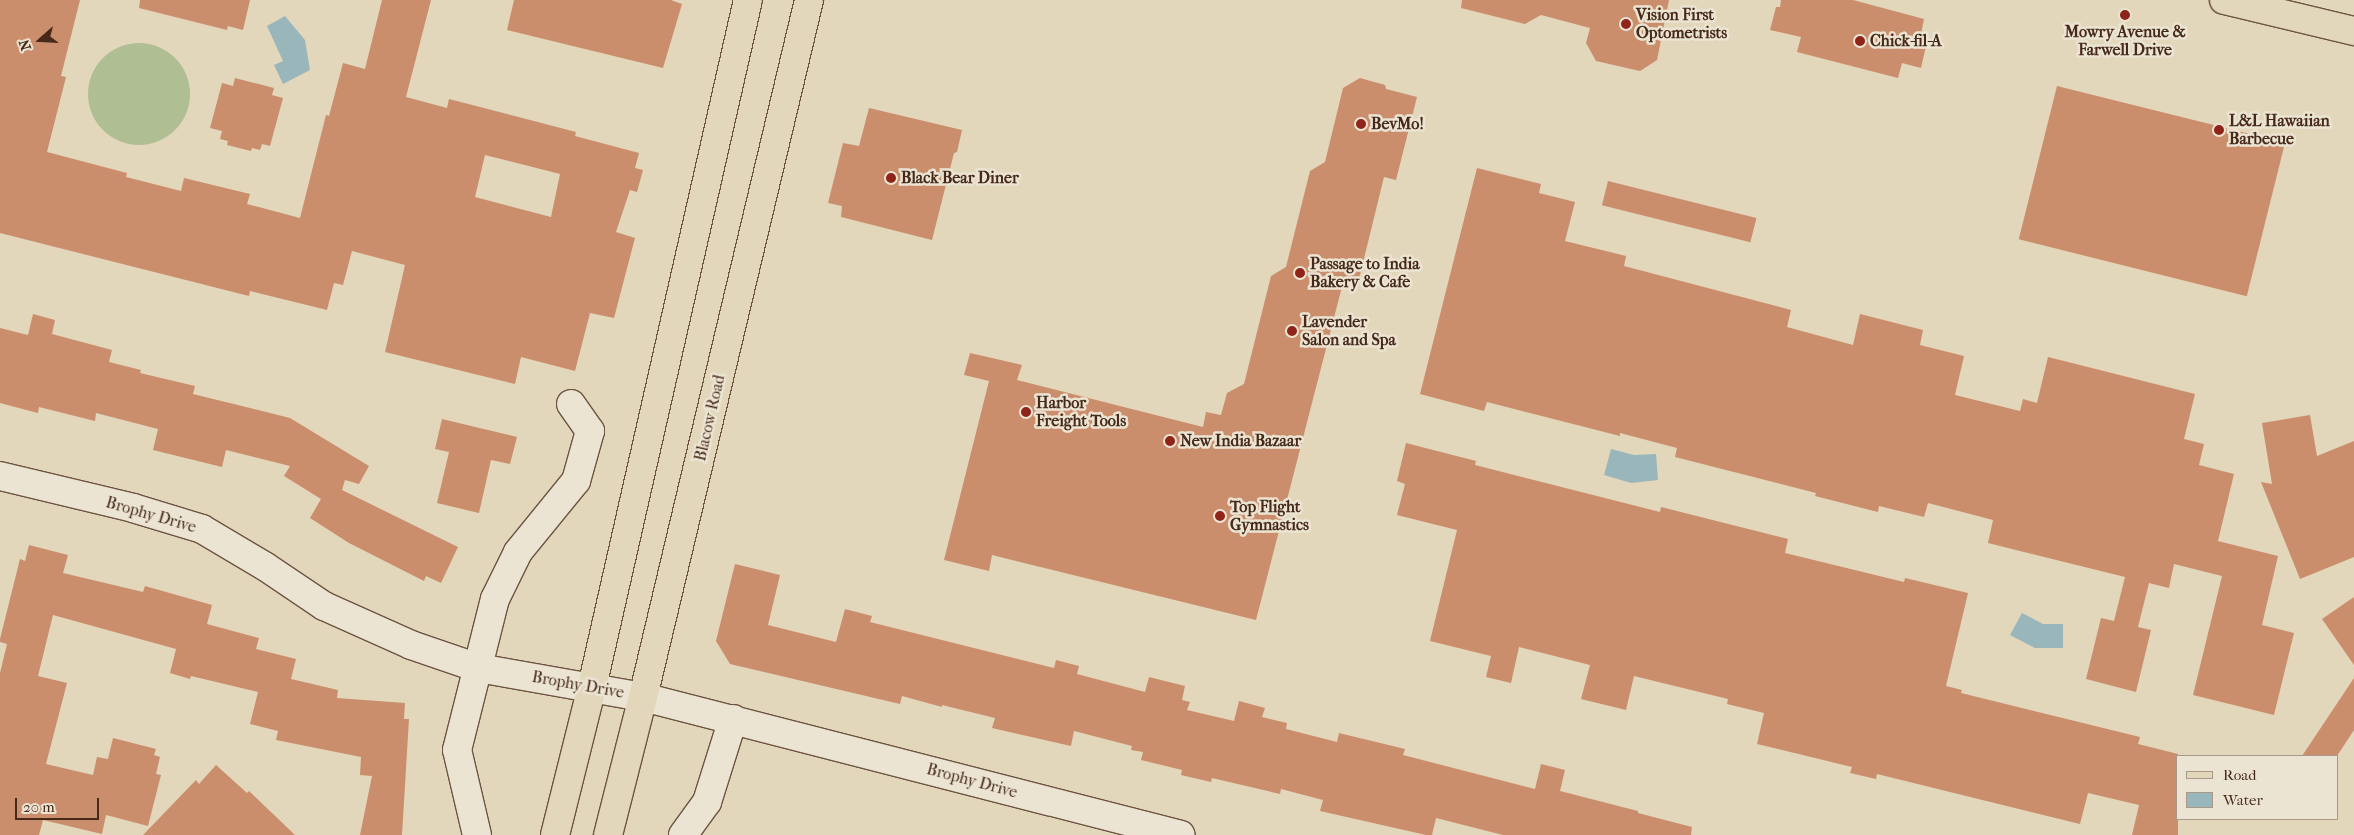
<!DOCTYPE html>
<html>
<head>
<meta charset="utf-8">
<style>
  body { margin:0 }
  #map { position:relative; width:2354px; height:835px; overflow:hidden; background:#e2d6bb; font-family:"IM FELL French Canon",serif }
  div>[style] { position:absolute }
  .green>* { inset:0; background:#b0be93 }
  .round { border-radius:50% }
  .water>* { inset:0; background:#99b6bb }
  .building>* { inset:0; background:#cb8e6d; transform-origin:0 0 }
  .roads { filter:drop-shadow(1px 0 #6d5441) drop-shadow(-1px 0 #6d5441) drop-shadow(0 1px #6d5441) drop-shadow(0 -1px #6d5441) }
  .minor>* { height:28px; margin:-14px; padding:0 14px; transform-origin:14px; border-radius:14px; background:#ece4d3 }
  .major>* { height:28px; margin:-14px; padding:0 14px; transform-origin:14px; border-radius:14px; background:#e2d6bb }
  .dots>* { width:14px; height:14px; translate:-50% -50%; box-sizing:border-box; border:2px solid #ece4d3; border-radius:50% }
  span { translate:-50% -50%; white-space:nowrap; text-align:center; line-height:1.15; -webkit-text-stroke:5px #ece4d3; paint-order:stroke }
  .poi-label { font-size:16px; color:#462918; font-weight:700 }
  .left { translate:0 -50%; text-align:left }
  .street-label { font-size:16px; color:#462918 }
  .legend { position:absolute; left:2176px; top:755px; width:162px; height:65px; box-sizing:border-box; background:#ece4d3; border:1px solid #a98; margin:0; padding:6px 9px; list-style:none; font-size:15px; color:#462918 }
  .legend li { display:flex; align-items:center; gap:10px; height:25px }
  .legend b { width:25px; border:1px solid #a98 }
  .north { position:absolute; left:15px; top:15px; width:50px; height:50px; -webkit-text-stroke:4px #ece4d3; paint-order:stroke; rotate:251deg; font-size:14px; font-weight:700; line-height:20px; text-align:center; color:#462918 }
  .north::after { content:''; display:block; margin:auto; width:18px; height:22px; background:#462918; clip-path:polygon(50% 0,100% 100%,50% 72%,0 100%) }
  .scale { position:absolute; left:15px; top:798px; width:84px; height:22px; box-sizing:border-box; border:2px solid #462918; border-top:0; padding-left:6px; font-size:15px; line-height:18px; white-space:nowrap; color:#462918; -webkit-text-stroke:4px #ece4d3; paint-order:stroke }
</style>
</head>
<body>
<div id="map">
  <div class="green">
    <i class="round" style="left:88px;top:43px;width:102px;height:102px"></i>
  </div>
  <div class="water">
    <i style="clip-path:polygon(285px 16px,305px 40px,310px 70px,283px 84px,274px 65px,283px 61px,267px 26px)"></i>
    <i style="clip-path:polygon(1611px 449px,1634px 455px,1656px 454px,1658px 480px,1631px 483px,1604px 475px)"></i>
    <i style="clip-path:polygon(2022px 613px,2043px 624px,2063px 624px,2063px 648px,2035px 648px,2010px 635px)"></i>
  </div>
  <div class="building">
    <i style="clip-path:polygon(evenodd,0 0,80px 0,61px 76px,66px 77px,47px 152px,127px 173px,126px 177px,181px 191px,184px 178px,250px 194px,247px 204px,300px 218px,326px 115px,329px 116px,343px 63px,365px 69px,382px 0,431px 0,406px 97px,447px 108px,449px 99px,576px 132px,575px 136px,639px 153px,635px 168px,643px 170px,637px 192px,630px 190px,616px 232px,635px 238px,614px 318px,590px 313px,575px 371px,521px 357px,515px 384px,385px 352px,405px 265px,352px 251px,343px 285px,334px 283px,327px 310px,250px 291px,249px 296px,0 233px,0 0,485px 155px,560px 174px,551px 217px,475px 197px,485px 155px)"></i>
    <i style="clip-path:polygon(140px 0,250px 0,243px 30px,228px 26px,227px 30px,139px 8px)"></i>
    <i style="clip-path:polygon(514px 0,671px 0,682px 4px,663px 68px,507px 30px)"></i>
    <i style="clip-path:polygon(1462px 0,1669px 0,1657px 60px,1640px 71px,1596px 61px,1586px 43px,1590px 28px,1541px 15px,1525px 24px,1461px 8px)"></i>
    <i style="clip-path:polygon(1781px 0,1853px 0,1924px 19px,1919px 44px,1926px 46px,1921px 68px,1902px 63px,1898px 78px,1797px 52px,1801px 37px,1770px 30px,1776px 7px,1780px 7px)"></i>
    <i style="clip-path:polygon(235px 78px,274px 88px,272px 95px,283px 98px,270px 146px,262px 144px,260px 150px,252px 148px,251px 151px,227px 145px,228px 141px,220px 139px,222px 131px,210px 128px,222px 83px,233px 86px)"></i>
    <i style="clip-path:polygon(1360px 78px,1385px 85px,1386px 89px,1417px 97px,1396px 180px,1384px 177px,1358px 283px,1344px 279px,1256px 620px,992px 555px,989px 571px,944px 560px,989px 381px,964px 375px,970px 353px,1022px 365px,1017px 380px,1203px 427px,1206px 412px,1221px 415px,1227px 393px,1244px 384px,1271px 276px,1286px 267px,1310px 171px,1325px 162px,1343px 88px)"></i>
    <i style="left:2057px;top:86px;width:235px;height:158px;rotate:14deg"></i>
    <i style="clip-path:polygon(869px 108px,962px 130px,957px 152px,954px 153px,932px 240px,841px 217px,842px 206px,828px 203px,843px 143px,859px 146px)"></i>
    <i style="clip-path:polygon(1477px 168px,1541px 184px,1539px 193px,1575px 202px,1565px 241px,1626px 256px,1624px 266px,1791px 310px,1787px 327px,1853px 345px,1860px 314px,1923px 330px,1920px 345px,1964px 356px,1955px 395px,2020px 411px,2023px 399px,2037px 403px,2048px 357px,2195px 394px,2184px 439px,2204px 444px,2199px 465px,2234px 474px,2218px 541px,2278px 556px,2262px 625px,2294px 633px,2274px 715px,2193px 695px,2222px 576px,2174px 564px,2169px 588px,2149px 583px,2138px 627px,2151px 630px,2136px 692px,2086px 679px,2101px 618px,2114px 621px,2125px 577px,1988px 543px,1993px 520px,1928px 503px,1924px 517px,1879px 506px,1878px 512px,1815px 496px,1816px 493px,1675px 457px,1677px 448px,1620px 433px,1620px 436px,1487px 402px,1484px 411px,1420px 394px)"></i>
    <i style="left:1608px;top:181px;width:153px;height:25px;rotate:14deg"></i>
    <i style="clip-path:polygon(33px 314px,55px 320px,52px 334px,112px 350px,109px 362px,141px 370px,140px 373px,195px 386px,193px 394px,290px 418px,369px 466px,359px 484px,345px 480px,342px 490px,458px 547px,441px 583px,426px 576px,424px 581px,349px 543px,310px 518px,321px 499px,284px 476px,290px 466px,226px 450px,222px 467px,153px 450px,158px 429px,96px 413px,95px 421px,39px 407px,38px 413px,0 403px,0 328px,28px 335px)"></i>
    <i style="clip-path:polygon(2310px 415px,2317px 456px,2354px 441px,2354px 557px,2300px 579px,2261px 482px,2272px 484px,2262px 423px)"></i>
    <i style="clip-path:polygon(442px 419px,517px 437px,510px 464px,491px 460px,479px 513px,437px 503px,449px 452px,435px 449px)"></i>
    <i style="clip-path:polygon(1406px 443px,1476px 461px,1475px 465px,1660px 512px,1661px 507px,1788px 539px,1785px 553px,1904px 582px,1905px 578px,1968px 593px,1946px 686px,1962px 690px,1961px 693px,2140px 737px,2138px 744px,2178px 754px,2178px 835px,2132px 835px,2139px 805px,2088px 793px,2080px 824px,1877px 774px,1876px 779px,1850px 773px,1852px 767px,1757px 744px,1764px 713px,1727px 704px,1728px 699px,1634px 676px,1626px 710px,1581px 699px,1590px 665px,1519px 647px,1511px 683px,1486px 677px,1491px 656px,1430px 641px,1457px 530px,1397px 515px,1405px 484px,1397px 481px)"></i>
    <i style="clip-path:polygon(29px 545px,68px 555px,63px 573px,143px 592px,145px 586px,212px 605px,207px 624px,259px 638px,256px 649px,296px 659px,291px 679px,338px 690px,337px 698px,405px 703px,404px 719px,409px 719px,402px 835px,360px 835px,372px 776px,360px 775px,361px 757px,276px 740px,278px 731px,250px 724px,258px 692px,191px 676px,190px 679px,170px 673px,176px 649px,53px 615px,38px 676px,67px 683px,46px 764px,93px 775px,97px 757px,108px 759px,113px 738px,156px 749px,154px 755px,160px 757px,156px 774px,161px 775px,148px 826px,106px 815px,102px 834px,43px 820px,39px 835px,0 835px,0 673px,7px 644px,0 642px,0 639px,20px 559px,25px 561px)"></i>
    <i style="clip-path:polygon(735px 564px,780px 575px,768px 625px,836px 642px,845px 609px,872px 616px,870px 622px,1054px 668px,1056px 660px,1079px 666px,1077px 674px,1145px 692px,1149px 677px,1185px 686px,1182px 700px,1190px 702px,1187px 710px,1234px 721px,1239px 701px,1265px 708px,1262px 717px,1287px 723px,1286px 729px,1337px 742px,1339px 733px,1405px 749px,1403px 755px,1535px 789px,1541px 764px,1565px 770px,1560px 791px,1638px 811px,1638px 813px,1692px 827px,1691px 835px,1503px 835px,1436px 818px,1432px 835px,1426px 835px,1320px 811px,1323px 800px,1281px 789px,1280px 794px,1212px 778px,1211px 782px,1181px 775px,1182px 770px,1141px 760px,1143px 752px,1131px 750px,1132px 746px,1074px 731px,1071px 746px,992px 728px,995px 718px,942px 705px,942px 707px,902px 696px,900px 704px,730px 664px,716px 641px)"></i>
    <i style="clip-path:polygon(2354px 597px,2354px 665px,2322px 619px)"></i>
    <i style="clip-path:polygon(2354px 678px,2354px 730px,2337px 756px,2302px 756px)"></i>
    <i style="clip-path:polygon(216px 765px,247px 793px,249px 791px,295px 835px,143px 835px,196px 780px,199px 784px)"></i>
  </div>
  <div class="roads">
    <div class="minor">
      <i style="left:0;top:476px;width:137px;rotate:13.5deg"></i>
      <i style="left:133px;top:508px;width:72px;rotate:16.9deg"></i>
      <i style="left:202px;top:529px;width:74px;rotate:30.7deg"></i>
      <i style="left:266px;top:567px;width:70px;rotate:33.9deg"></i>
      <i style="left:324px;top:606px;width:95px;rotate:24.1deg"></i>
      <i style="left:411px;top:645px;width:71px;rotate:18.9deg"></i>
      <i style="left:478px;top:668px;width:168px;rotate:10deg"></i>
      <i style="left:643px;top:697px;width:555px;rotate:14.39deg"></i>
      <i style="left:477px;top:835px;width:87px;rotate:-103.2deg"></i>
      <i style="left:457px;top:750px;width:156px;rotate:-75.9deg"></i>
      <i style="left:495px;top:599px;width:52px;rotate:-63.9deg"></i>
      <i style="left:518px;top:552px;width:92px;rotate:-50.8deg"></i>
      <i style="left:576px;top:481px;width:52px;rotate:-74.4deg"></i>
      <i style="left:590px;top:431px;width:33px;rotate:-125deg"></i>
      <i style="left:683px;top:835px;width:41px;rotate:-54deg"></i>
      <i style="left:707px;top:802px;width:87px;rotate:-72.6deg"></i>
    </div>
    <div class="major">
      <i style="left:2224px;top:0;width:134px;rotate:13.4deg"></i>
      <i style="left:555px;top:835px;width:153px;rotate:-76deg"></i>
      <i style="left:592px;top:687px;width:704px;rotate:-77.21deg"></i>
      <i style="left:608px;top:835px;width:142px;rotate:-75.8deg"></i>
      <i style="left:643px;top:697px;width:716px;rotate:-76.6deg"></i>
    </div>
  </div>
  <div class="dots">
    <i style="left:2125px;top:15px;background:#8f2418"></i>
    <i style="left:1626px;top:24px;background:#8f2418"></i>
    <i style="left:1860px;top:41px;background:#8f2418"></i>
    <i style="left:1361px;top:124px;background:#8f2418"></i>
    <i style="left:2219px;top:130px;background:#8f2418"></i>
    <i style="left:891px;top:178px;background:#8f2418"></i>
    <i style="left:1300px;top:273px;background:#8f2418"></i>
    <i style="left:1292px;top:331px;background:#8f2418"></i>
    <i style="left:1026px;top:412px;background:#8f2418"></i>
    <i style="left:1170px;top:441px;background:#8f2418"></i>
    <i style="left:1220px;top:516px;background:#8f2418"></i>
  </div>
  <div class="poi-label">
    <span class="left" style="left:1636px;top:24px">Vision First<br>Optometrists</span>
    <span style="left:2125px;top:41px">Mowry Avenue &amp;<br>Farwell Drive</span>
    <span class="left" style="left:1870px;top:41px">Chick-fil-A</span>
    <span class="left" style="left:2229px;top:130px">L&amp;L Hawaiian<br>Barbecue</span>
    <span class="left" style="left:1371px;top:124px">BevMo!</span>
    <span class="left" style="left:901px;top:178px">Black Bear Diner</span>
    <span class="left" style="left:1310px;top:273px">Passage to India<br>Bakery &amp; Cafe</span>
    <span class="left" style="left:1302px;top:331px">Lavender<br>Salon and Spa</span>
    <span class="left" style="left:1036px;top:412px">Harbor<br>Freight Tools</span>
    <span class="left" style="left:1180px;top:441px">New India Bazaar</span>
    <span class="left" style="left:1230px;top:516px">Top Flight<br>Gymnastics</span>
  </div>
  <div class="street-label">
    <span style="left:710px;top:418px;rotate:-77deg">Blacow Road</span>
    <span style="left:151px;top:515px;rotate:16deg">Brophy Drive</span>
    <span style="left:578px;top:685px;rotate:10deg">Brophy Drive</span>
    <span style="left:972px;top:781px;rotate:15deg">Brophy Drive</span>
  </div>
  <ul class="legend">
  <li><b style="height:6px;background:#e2d6bb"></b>Road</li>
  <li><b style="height:14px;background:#99b6bb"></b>Water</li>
  </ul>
  <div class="north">N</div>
  <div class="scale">20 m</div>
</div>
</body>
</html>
